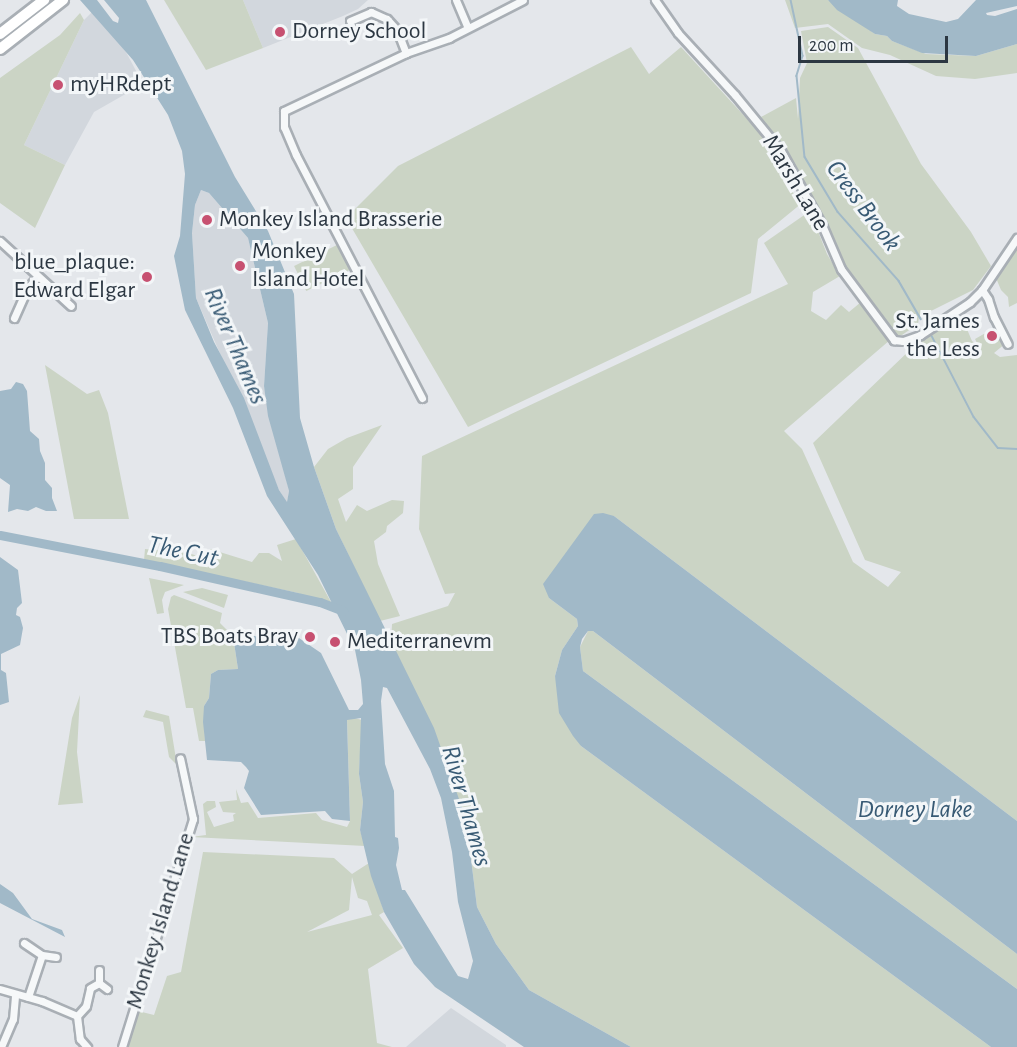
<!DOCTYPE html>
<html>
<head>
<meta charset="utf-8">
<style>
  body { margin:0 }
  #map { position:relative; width:1017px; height:1047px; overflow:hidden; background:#e4e7eb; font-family:"Alegreya Sans",sans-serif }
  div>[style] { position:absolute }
  .built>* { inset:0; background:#d2d7dd }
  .green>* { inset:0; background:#cbd4c5; transform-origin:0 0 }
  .water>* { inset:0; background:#a1b9c8 }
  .stream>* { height:1.5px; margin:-0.75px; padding:0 0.75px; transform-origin:0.75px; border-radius:0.75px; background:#a1b9c8 }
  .river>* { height:9px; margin:-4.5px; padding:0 4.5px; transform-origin:4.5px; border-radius:4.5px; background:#a1b9c8 }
  .roads { filter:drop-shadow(2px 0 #a9afb5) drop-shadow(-2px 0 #a9afb5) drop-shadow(0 2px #a9afb5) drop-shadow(0 -2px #a9afb5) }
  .minor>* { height:7px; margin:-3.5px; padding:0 3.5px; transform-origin:3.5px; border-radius:3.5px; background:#f6f8f9 }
  .highway>* { height:10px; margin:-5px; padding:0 5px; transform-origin:5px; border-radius:5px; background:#fff }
  .dots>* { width:16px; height:16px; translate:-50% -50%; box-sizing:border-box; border:3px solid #f3f6f8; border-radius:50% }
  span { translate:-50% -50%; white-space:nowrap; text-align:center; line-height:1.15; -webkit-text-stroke:6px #f3f6f8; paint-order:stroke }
  .poi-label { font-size:24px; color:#2c3742 }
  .left { translate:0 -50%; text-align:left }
  .right { translate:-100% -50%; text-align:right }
  .street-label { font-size:24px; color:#2c3742 }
  .water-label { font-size:26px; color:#385a74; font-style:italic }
  .scale { position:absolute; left:798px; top:36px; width:150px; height:27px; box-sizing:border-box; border:3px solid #2c3742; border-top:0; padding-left:8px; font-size:18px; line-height:21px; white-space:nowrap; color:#2c3742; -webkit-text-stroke:4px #f3f6f8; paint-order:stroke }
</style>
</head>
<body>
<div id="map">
  <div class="built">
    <i style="clip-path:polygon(243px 0,368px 0,358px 9px,343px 16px,263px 48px)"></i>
    <i style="clip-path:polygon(94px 10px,126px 52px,143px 84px,94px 112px,65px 165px,24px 145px,84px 20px)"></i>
    <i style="clip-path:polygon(201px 190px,209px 193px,248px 238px,268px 323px,264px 386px,289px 491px,287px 503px,279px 490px,196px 298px,192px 233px,195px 205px)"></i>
    <i style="clip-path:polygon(451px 1008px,506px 1045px,506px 1047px,406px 1047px)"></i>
  </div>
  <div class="green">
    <i style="clip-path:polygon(164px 0,243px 0,263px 48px,206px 70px)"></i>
    <i style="clip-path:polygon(785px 0,828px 0,875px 34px,887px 36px,892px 41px,926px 54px,976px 56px,1017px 44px,1017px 73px,975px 79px,936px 76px,890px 55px,862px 48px,828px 24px,795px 28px)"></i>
    <i style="clip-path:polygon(80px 13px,84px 20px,24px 145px,65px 165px,35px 228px,0 203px,0 78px,60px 35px)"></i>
    <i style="clip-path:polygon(828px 27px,858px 48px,921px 164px,971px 232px,991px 266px,973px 290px,919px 317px,918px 324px,902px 335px,897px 335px,883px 321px,841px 263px,788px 156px,761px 117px,796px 98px,798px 119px,800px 78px,807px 63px,801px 31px)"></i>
    <i style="clip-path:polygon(631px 47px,649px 74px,681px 47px,759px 132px,790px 189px,802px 203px,758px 239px,751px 293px,468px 427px,346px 218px,398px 166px)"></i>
    <i style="clip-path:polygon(810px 211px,827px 254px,840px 276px,813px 292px,811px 311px,826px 320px,841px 305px,849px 312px,861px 302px,890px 340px,784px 431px,802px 449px,853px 562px,888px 587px,901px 572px,865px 560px,813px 443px,913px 347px,961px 315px,972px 341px,978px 345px,975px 339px,996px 327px,1006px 343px,994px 353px,1000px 357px,1017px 355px,1017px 821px,614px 516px,549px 598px,577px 619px,578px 626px,562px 650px,555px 676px,581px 746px,991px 1047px,631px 1047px,529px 990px,496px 944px,477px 907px,466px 819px,391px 643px,392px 624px,448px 606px,455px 593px,445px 594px,419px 529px,422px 456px,788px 284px,764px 243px)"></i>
    <i style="left:339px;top:244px;width:28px;height:50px;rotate:64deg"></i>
    <i style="clip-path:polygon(1017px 245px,1017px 303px,1009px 307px,1008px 297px,1001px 290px,996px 278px)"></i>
    <i style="clip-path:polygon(45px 365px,87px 394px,99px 390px,108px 413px,129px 519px,74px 519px)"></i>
    <i style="clip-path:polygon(382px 425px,353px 467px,353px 489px,338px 499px,346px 522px,357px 505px,367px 511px,392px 500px,404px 501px,403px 513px,387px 526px,386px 532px,374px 541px,378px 564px,400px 616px,380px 621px,336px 529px,314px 467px,328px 449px,347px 438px)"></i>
    <i style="clip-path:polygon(296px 539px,331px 602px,328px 606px,298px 593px,144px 560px,145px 549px,188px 553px,211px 560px,210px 549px,252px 562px,259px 553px,269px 553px,282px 561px,277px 545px)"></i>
    <i style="clip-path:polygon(149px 578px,184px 585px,165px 592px,162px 600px,164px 613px,157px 614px)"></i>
    <i style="clip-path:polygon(202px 588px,228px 595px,224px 608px,183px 592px)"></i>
    <i style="clip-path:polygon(174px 595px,222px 613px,220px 623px,233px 636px,238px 669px,218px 670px,211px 674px,209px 698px,204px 706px,205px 741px,199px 741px,193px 708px,186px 708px,168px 609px,171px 597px)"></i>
    <i style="clip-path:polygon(588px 631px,593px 631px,1017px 954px,1017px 989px,583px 671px,580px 647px)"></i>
    <i style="clip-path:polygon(80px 695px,77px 752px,83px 803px,58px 805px,72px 718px)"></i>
    <i style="clip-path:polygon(146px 710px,169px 716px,177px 765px,169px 757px,163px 722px,143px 717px)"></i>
    <i style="clip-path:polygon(351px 717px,362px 720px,359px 774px,363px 802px,360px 830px,365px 846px,191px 837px,206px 835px,203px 804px,207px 801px,215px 801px,216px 807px,207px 812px,214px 827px,234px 821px,233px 815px,236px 813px,223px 812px,219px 802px,237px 800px,236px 789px,241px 803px,248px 802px,258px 818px,316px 813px,322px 820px,347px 827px,350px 821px,347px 719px)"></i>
    <i style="clip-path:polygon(evenodd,203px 852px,334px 858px,352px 874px,369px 863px,384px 912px,379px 915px,403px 948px,368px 969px,377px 1043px,392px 1047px,127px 1047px,138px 1011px,154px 1015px,167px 976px,181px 972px,203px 852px,352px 877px,358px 898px,367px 901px,372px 915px,307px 932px,349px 910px,352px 877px)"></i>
  </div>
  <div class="water">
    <i style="clip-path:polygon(evenodd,80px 0,97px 0,113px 21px,118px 23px,119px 18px,104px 0,146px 0,235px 177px,268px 231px,294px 294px,300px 418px,314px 467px,336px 529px,434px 728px,466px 819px,477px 907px,496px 944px,529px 990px,631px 1047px,524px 1047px,435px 987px,414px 964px,384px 912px,371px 876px,360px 830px,363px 802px,359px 774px,361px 718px,347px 720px,350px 821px,332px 819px,325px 811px,261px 815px,244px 788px,249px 771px,246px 767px,241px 762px,207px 760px,203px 722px,204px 706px,209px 698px,211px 674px,218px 670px,238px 669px,233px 636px,296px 636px,321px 653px,349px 710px,358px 710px,363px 704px,361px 680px,355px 650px,318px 575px,267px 496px,233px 408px,185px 310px,174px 256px,180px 236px,185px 174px,182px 151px,168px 115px,133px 60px,80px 0,201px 190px,209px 193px,248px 238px,268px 323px,264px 386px,268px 416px,289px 491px,287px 502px,279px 490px,244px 398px,214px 342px,196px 298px,192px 233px,195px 205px,201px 190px,80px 0,383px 687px,387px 688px,430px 769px,441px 798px,452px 852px,458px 902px,473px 961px,468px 979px,458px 976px,405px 890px,402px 890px,396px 865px,399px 848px,398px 838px,395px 837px,394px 791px,385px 764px,381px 701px,383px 687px)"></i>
    <i style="clip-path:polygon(828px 0,898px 0,897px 6px,909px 14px,946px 22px,958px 19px,976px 0,1017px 0,1017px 6px,986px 13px,987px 15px,995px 16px,1017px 9px,1017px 44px,976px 56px,922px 53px,892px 41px,887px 36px,875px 34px,837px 10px)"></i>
    <i style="clip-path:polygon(16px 382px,23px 384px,27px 391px,30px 431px,39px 439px,40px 451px,45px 463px,45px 480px,52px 488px,52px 498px,57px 511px,46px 511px,36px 507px,28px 511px,17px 509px,8px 512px,10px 485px,0 478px,0 391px,11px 389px)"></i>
    <i style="clip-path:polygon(603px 513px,614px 516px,1017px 821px,1017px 954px,593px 631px,588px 631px,582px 639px,580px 647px,583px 671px,1017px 989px,1017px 1047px,991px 1047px,581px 746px,573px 736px,559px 713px,555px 676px,562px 650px,578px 626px,577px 619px,549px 598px,543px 584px,594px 514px)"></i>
    <i style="clip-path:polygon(0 557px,18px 570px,22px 603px,17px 608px,16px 615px,20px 617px,23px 628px,20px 645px,1px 654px,1px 670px,6px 673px,9px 702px,0 705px)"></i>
    <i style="clip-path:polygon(0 884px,13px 893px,32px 919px,62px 930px,65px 937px,0 903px)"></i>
  </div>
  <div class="stream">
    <i style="left:791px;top:0;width:57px;rotate:77.9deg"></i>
    <i style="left:803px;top:56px;width:21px;rotate:107deg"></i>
    <i style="left:797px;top:76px;width:81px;rotate:84.4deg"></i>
    <i style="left:805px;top:157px;width:64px;rotate:59deg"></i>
    <i style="left:838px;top:212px;width:92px;rotate:48.5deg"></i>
    <i style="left:899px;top:281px;width:44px;rotate:59.9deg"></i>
    <i style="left:932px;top:336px;width:91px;rotate:62.6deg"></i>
    <i style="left:974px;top:417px;width:39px;rotate:52deg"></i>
    <i style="left:998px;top:448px;width:19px;rotate:3deg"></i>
  </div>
  <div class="river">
    <i style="left:0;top:535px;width:163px;rotate:11deg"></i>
    <i style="left:160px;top:566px;width:164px;rotate:12.7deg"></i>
    <i style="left:320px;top:602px;width:25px;rotate:21deg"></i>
  </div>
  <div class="roads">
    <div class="minor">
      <i style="left:456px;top:0;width:30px;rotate:67deg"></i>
      <i style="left:655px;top:0;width:40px;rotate:55.1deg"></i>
      <i style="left:678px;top:33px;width:84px;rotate:47.4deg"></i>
      <i style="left:735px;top:95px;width:72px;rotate:50.6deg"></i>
      <i style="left:781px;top:151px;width:85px;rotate:61deg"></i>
      <i style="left:822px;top:225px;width:48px;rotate:66.6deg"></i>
      <i style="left:841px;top:269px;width:89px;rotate:53.3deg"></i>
      <i style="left:894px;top:340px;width:9px;rotate:6deg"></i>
      <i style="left:903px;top:341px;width:18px;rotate:-19deg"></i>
      <i style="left:920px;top:335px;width:60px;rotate:-33.4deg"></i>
      <i style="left:970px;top:302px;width:17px;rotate:-45deg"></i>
      <i style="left:982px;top:290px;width:63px;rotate:-56.1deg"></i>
      <i style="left:350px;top:21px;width:23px;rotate:-23deg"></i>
      <i style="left:371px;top:12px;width:17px;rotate:24deg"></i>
      <i style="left:387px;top:19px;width:15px;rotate:48deg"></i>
      <i style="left:397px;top:30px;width:25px;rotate:69deg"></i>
      <i style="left:0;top:241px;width:96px;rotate:42.5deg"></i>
      <i style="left:982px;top:290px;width:11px;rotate:56deg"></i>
      <i style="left:988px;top:299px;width:19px;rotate:72deg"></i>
      <i style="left:994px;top:317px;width:30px;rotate:63deg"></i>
      <i style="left:14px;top:318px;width:32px;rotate:-66deg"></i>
      <i style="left:27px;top:289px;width:16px;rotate:-50deg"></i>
      <i style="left:422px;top:398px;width:274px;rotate:-117.4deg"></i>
      <i style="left:296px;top:155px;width:30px;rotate:-113deg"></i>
      <i style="left:284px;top:127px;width:16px;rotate:-90deg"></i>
      <i style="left:284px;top:111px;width:135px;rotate:-25.4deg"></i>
      <i style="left:406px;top:53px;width:46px;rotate:-19.2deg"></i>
      <i style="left:449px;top:38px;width:83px;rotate:-27.2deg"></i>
      <i style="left:24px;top:943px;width:22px;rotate:34deg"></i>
      <i style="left:42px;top:955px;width:14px;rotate:8deg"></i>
      <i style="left:99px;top:970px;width:13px;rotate:90deg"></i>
      <i style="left:99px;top:983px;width:10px;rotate:37deg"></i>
      <i style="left:0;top:989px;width:44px;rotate:15.9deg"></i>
      <i style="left:42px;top:1001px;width:38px;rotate:23deg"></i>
      <i style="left:77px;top:1016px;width:23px;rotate:83deg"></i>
      <i style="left:80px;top:1039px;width:11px;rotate:49deg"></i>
      <i style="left:28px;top:997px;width:44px;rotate:-71.6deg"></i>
      <i style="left:77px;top:1016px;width:13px;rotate:-48deg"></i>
      <i style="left:86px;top:1006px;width:18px;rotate:-77deg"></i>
      <i style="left:90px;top:988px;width:10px;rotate:-29deg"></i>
      <i style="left:1px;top:1047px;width:30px;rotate:-67deg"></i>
      <i style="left:13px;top:1019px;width:24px;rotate:-85deg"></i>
      <i style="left:122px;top:1047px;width:239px;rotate:-72.7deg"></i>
      <i style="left:193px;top:819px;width:62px;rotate:-102deg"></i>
    </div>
    <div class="highway">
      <i style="left:0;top:34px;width:56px;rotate:-37.7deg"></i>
      <i style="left:0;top:49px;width:80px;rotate:-37.9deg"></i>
    </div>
  </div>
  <div class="dots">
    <i style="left:280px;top:32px;background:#c75171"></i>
    <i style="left:58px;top:85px;background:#c75171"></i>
    <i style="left:207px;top:220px;background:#c75171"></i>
    <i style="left:240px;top:266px;background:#c75171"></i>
    <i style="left:147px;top:277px;background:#c75171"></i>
    <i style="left:992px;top:336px;background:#c75171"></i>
    <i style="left:310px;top:637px;background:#c75171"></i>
    <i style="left:335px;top:642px;background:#c75171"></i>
  </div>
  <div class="poi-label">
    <span class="left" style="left:292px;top:32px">Dorney School</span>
    <span class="left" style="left:70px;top:85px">myHRdept</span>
    <span class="left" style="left:219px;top:220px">Monkey Island Brasserie</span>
    <span class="left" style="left:252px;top:266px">Monkey<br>Island Hotel</span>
    <span class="right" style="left:135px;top:277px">blue_plaque:<br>Edward Elgar</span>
    <span class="right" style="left:980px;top:336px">St. James<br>the Less</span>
    <span class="right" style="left:298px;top:637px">TBS Boats Bray</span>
    <span class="left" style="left:347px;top:642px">Mediterranevm</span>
  </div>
  <div class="street-label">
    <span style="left:795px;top:183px;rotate:59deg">Marsh Lane</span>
    <span style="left:161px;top:921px;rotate:-73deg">Monkey Island Lane</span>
  </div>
  <div class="water-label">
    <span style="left:863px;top:206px;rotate:53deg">Cress Brook</span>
    <span style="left:235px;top:346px;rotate:67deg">River Thames</span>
    <span style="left:183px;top:552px;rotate:12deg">The Cut</span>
    <span style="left:466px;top:806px;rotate:74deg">River Thames</span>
    <span style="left:915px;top:810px">Dorney Lake</span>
  </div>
  <div class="scale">200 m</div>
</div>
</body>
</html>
